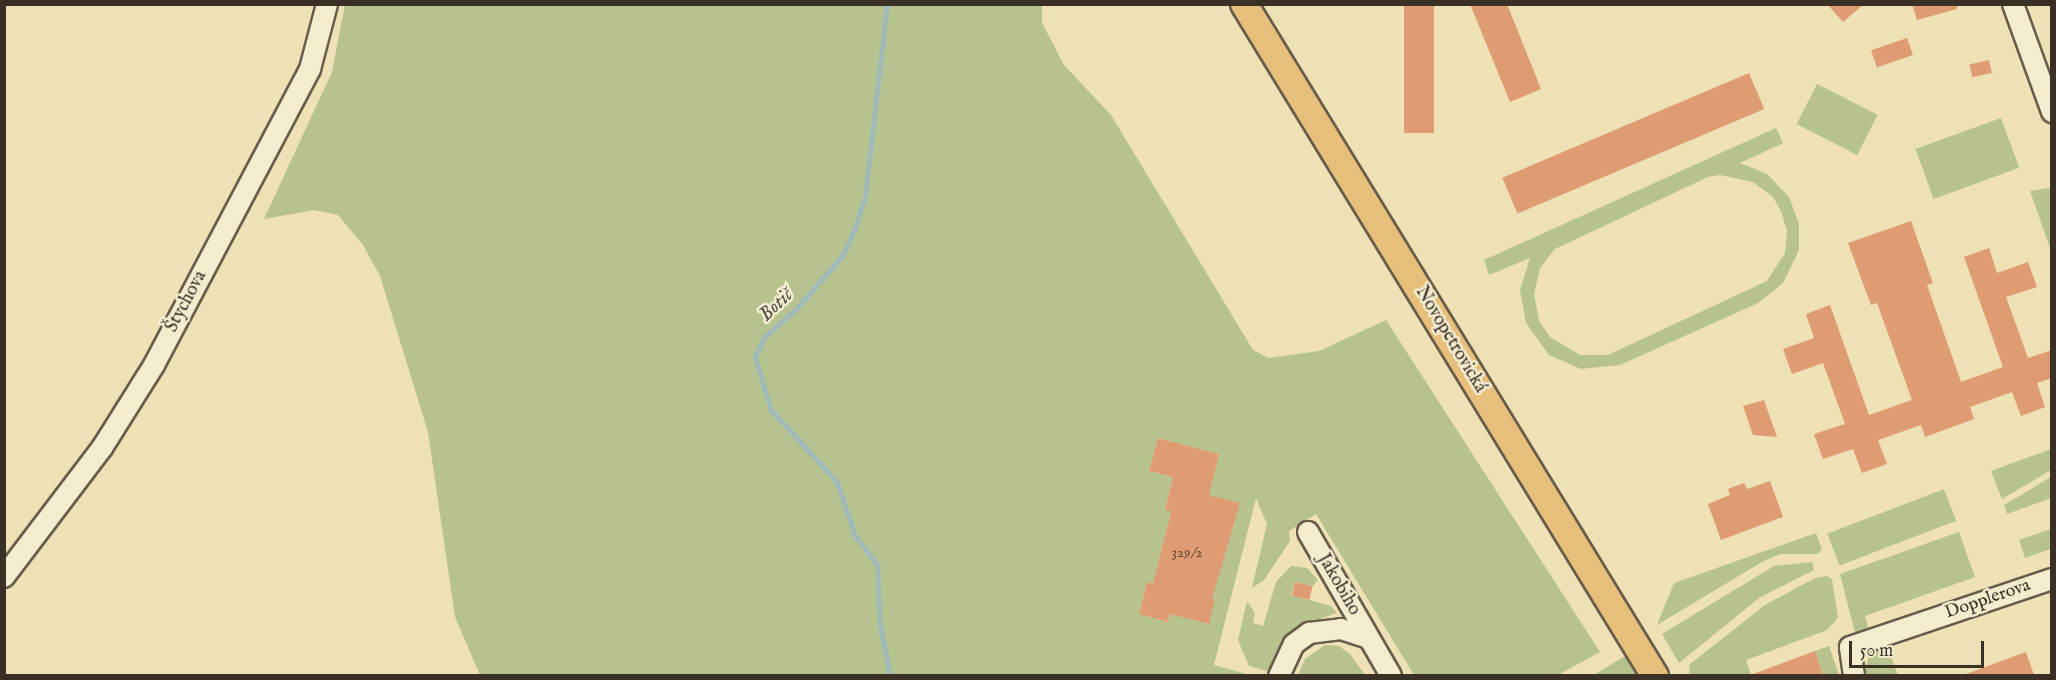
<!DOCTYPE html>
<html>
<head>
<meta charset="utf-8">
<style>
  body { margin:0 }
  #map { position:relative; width:2056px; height:680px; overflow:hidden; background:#ede1b5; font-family:"IM FELL English",serif }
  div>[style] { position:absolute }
  .green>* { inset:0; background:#b7c38e; transform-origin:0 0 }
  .stream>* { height:5px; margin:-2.5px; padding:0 2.5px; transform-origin:2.5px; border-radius:2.5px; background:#a0baba }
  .building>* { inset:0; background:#df9b71; transform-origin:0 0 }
  .roads { filter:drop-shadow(2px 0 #685c4a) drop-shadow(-2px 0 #685c4a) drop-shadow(0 2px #685c4a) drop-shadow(0 -2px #685c4a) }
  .minor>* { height:20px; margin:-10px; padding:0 10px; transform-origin:10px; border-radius:10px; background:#f3eccf }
  .major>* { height:26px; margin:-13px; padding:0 13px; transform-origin:13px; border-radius:13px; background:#e6c07a }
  span { translate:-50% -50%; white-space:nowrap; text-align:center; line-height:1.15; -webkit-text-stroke:5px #f3eccf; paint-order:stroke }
  .number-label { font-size:15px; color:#644b39 }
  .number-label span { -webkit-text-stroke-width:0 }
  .street-label { font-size:18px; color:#3b3026 }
  .water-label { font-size:20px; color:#54524b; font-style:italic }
  .frame { position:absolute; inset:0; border:6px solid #3b3026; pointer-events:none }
  .scale { position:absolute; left:1849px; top:641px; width:135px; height:27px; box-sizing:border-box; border:3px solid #3b3026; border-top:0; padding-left:8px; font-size:18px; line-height:21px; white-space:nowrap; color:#3b3026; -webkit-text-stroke:4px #f3eccf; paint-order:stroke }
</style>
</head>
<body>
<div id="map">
  <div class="green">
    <i style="clip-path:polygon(evenodd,345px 5px,1042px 5px,1042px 23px,1064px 65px,1111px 115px,1253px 350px,1268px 358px,1319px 351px,1386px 320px,1600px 652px,1558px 675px,1414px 675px,1316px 514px,1289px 531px,1290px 541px,1264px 580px,1252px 588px,1267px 524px,1256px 498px,1214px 665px,1250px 675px,480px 675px,455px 617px,428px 432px,380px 276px,363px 245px,338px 215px,314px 210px,264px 219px,332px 72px,345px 5px,1158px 438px,1219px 454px,1211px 487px,1199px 501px,1223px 499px,1240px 503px,1235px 511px,1234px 527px,1195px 518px,1177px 590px,1215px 600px,1209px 614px,1209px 624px,1193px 620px,1173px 606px,1168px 622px,1139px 614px,1147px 582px,1153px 583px,1171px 512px,1165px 510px,1173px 477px,1149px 471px,1158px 438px)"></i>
    <i style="left:1817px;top:84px;width:68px;height:45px;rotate:27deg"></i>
    <i style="left:2001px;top:118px;width:53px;height:91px;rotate:70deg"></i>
    <i style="clip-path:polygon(evenodd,1776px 128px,1783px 143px,1740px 163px,1767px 174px,1789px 197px,1799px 224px,1799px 250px,1783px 283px,1758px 303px,1620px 365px,1581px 369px,1549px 355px,1526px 323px,1520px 290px,1530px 258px,1489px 275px,1484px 260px,1776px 128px,1720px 175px,1753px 182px,1773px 197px,1781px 211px,1787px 231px,1785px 253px,1767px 281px,1608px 355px,1580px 355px,1550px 337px,1539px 321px,1534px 294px,1540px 268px,1555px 249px,1708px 177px,1720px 175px)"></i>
    <i style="clip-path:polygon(2049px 188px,2052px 194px,2051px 251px,2030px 191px)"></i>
    <i style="clip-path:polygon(2051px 449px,2051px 470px,2002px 499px,1991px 471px)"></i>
    <i style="clip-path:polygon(2051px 477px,2051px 498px,2007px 514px,2004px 505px)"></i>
    <i style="left:1944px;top:489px;width:34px;height:125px;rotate:69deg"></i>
    <i style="clip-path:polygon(2051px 529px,2051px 549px,2025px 558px,2019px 540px)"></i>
    <i style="clip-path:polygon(1959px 532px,1975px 577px,1865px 616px,1869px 632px,1855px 633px,1840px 574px)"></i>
    <i style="clip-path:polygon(1816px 533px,1822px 550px,1817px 554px,1780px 554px,1762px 562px,1657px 625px,1674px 583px)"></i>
    <i style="clip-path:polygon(1812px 562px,1814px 570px,1759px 598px,1679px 663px,1662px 634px,1774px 566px)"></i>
    <i style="clip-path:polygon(1291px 566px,1307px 568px,1318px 580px,1313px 586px,1295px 582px,1291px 595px,1331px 606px,1337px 613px,1303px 625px,1283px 642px,1270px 672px,1249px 666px,1238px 640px,1247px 601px,1255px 613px,1253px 623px,1263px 626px,1276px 582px)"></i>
    <i style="clip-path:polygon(1827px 576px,1832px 579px,1838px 618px,1827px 630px,1746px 660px,1751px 675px,1689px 675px,1690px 664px,1765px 605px,1815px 578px)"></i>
    <i style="clip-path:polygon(1325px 645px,1339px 646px,1350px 654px,1365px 675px,1298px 675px,1305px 659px)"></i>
    <i style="clip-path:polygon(1829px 646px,1839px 675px,1823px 675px,1815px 651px)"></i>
    <i style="clip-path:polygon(1877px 650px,1891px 657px,1898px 675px,1864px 675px,1869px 656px)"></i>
    <i style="clip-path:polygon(1625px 656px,1638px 675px,1594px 675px)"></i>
  </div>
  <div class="stream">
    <i style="left:887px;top:4px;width:194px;rotate:96.5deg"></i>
    <i style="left:865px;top:197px;width:35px;rotate:108deg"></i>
    <i style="left:854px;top:230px;width:27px;rotate:114deg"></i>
    <i style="left:843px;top:255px;width:73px;rotate:131.1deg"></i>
    <i style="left:795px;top:310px;width:41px;rotate:138.9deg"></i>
    <i style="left:764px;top:337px;width:22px;rotate:114deg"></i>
    <i style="left:755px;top:357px;width:55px;rotate:73.2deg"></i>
    <i style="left:771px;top:410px;width:98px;rotate:47.5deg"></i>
    <i style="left:837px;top:482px;width:57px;rotate:71.6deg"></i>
    <i style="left:855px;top:536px;width:36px;rotate:52deg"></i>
    <i style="left:877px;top:564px;width:61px;rotate:87.2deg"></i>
    <i style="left:880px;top:625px;width:52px;rotate:78.9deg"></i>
  </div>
  <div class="building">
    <i style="left:1404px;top:4px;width:30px;height:129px"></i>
    <i style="clip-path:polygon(1470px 4px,1507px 4px,1541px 89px,1510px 102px)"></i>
    <i style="clip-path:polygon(1827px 4px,1864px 4px,1843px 22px)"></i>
    <i style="clip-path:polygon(1912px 4px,1957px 4px,1957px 9px,1917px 20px)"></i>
    <i style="left:1907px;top:38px;width:18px;height:38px;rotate:71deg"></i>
    <i style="left:1989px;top:60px;width:13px;height:20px;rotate:77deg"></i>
    <i style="left:1749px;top:73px;width:39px;height:268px;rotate:67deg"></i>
    <i style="clip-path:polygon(1911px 221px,1933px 283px,1927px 285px,1961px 382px,2003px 367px,1964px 257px,1989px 248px,1997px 273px,2028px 262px,2037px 287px,2006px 297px,2028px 358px,2052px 350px,2052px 378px,2037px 383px,2045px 407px,2021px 416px,2012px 392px,1970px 407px,1974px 419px,1925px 437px,1921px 425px,1878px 440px,1887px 464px,1862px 473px,1853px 449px,1823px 459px,1814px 434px,1845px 424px,1823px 363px,1792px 374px,1783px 349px,1814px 338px,1806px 314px,1830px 305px,1869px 415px,1912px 400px,1877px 303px,1871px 305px,1848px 243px)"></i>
    <i style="clip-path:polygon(1764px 400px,1777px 437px,1753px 435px,1743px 406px)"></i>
    <i style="clip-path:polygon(1158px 438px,1219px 454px,1209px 495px,1240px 503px,1212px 599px,1215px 600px,1209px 624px,1170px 614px,1168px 622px,1139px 614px,1147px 582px,1153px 583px,1171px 512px,1165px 510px,1173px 477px,1149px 471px)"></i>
    <i style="clip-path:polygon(1770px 481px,1783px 517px,1721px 540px,1708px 504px,1730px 495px,1728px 489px,1744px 483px,1747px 489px)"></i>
    <i style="left:1295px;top:582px;width:18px;height:14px;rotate:13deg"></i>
    <i style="clip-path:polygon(1815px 651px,1823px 675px,1753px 675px,1753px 674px)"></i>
    <i style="clip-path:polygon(2026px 652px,2034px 675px,1967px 675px,1966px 674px)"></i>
  </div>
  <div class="roads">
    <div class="minor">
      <i style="left:2013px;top:4px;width:115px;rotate:70.1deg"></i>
      <i style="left:1308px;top:532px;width:166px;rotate:60deg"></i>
      <i style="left:4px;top:577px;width:162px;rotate:-52.8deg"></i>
      <i style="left:102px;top:448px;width:98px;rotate:-57.9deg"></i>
      <i style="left:154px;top:365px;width:335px;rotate:-62.2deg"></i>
      <i style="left:310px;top:69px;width:67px;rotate:-75.3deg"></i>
      <i style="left:1279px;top:676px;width:35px;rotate:-65deg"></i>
      <i style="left:1294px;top:644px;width:19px;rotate:-36deg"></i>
      <i style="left:1309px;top:633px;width:32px;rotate:-7deg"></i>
      <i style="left:1341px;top:629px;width:29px;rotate:18deg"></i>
      <i style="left:1854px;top:676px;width:29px;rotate:-98deg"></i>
      <i style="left:1850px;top:647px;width:213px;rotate:-18.6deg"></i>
    </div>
    <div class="major">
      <i style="left:1244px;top:4px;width:788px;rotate:58.55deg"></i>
    </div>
  </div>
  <div class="number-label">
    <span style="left:1187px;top:553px">329/2</span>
  </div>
  <div class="street-label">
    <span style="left:187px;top:302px;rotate:-62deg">Štychova</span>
    <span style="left:1450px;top:340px;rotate:59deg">Novopetrovická</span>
    <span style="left:1338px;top:585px;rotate:60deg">Jakobiho</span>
    <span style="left:1988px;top:600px;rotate:-19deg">Dopplerova</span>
  </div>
  <div class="water-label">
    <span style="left:776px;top:305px;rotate:-44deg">Botič</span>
  </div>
  <div class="frame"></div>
  <div class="scale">50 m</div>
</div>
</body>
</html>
